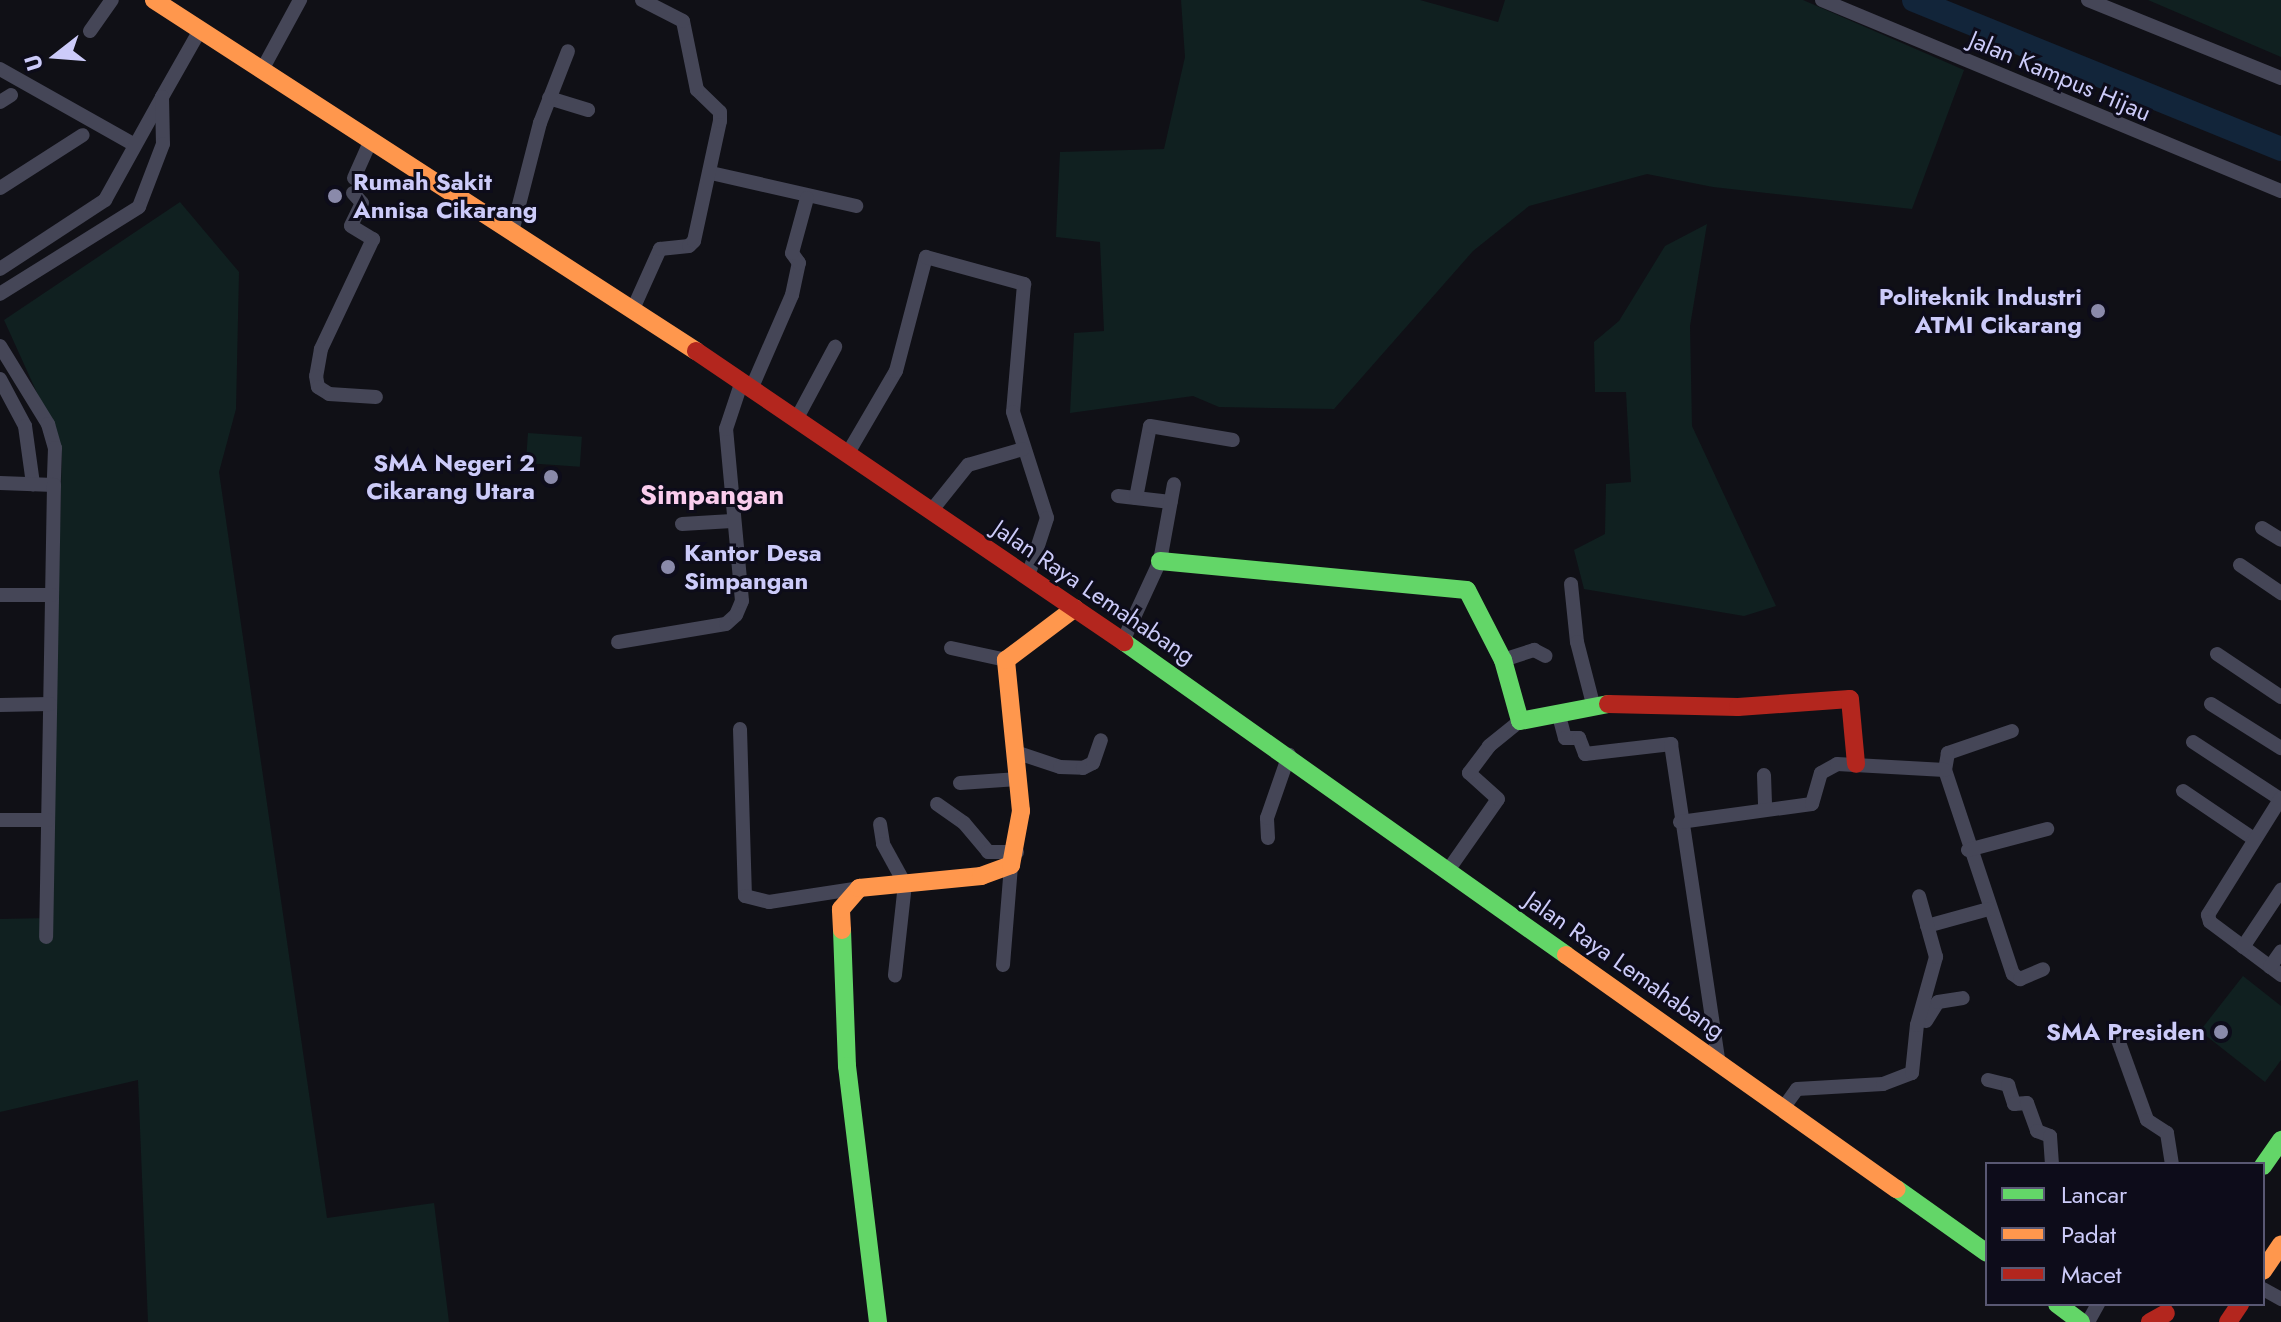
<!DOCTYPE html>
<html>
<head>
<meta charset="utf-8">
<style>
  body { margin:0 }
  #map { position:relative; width:2281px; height:1322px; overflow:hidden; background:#101016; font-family:Jost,sans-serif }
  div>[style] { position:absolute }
  .green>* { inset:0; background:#102020; transform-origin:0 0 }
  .river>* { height:24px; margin:-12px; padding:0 12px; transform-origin:12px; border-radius:12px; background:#12253a }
  .street>* { height:14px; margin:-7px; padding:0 7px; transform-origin:7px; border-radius:7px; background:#454657 }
  .fast>* { height:18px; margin:-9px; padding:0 9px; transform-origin:9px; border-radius:9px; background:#63d668 }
  .slow>* { height:18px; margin:-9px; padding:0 9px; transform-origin:9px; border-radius:9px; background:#ff974d }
  .jam>* { height:18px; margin:-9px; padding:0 9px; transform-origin:9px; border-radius:9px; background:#b3261e }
  .dots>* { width:22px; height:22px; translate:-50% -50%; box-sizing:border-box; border:4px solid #0d0c1a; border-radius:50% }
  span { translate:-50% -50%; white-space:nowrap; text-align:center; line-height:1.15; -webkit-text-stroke:6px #0d0c1a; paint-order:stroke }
  .street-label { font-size:24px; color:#cccbf9 }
  .poi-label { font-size:24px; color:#cccbf9; font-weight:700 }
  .left { translate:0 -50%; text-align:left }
  .right { translate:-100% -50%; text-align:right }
  .quarter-label { font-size:28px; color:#facded; font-weight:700 }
  .legend { position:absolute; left:1985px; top:1162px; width:280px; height:144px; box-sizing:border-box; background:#0d0c1a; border:2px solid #595873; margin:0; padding:10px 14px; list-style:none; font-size:24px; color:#cccbf9 }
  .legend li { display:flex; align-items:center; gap:16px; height:40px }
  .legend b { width:40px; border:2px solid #595873 }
  .north { position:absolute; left:16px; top:16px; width:80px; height:80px; -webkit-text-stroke:6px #0d0c1a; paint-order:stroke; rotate:253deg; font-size:22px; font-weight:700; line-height:32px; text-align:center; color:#cccbf9 }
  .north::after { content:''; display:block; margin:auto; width:28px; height:36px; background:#cccbf9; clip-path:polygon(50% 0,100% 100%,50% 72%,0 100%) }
</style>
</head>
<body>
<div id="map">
  <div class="green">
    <i style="clip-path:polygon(1181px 0,1420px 0,1498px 22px,1505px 0,1803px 0,1964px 70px,1912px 209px,1713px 187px,1647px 174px,1529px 206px,1473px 251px,1334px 409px,1219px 407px,1193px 396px,1070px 413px,1074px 333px,1104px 331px,1100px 242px,1056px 237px,1060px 152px,1164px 149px,1185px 57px)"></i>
    <i style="clip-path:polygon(2148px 0,2281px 0,2281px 57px)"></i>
    <i style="clip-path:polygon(180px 202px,239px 272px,236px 409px,219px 472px,327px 1218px,434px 1203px,449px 1322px,148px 1322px,138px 1080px,0 1112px,0 919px,50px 918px,62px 448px,4px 320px)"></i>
    <i style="clip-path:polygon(1707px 224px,1690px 326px,1692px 426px,1776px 606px,1744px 616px,1584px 589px,1574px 550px,1605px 534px,1606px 484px,1631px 482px,1626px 392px,1595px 392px,1594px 342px,1619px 321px,1665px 246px)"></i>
    <i style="left:528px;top:433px;width:54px;height:30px;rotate:4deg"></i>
    <i style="clip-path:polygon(2243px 976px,2281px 1006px,2281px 1060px,2265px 1082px,2200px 1031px)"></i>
  </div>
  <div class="river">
    <i style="left:1914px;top:0;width:396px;rotate:22.1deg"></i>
  </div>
  <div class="street">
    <i style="left:1822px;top:0;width:497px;rotate:22.6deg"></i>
    <i style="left:2088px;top:0;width:208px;rotate:22deg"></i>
    <i style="left:90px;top:31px;width:38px;rotate:-55deg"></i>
    <i style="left:0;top:69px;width:153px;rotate:29.4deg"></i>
    <i style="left:262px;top:70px;width:80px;rotate:-61.5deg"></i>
    <i style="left:162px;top:97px;width:77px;rotate:-60.4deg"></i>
    <i style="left:549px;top:98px;width:41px;rotate:17.1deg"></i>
    <i style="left:0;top:102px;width:13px;rotate:-32deg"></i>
    <i style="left:711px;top:173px;width:149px;rotate:12.8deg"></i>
    <i style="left:354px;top:178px;width:42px;rotate:-65.9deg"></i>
    <i style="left:0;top:188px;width:98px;rotate:-32.6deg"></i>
    <i style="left:353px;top:193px;width:13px;rotate:48deg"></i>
    <i style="left:362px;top:203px;width:25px;rotate:116deg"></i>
    <i style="left:351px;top:226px;width:26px;rotate:31deg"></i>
    <i style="left:373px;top:239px;width:122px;rotate:115.3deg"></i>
    <i style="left:321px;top:349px;width:27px;rotate:100deg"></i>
    <i style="left:316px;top:376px;width:11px;rotate:80deg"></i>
    <i style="left:318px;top:387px;width:13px;rotate:32deg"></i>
    <i style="left:329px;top:394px;width:47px;rotate:3.7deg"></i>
    <i style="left:512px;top:232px;width:113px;rotate:-75.6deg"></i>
    <i style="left:540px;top:123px;width:77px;rotate:-68.7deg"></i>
    <i style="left:0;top:269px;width:126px;rotate:-33.3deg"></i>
    <i style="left:105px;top:200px;width:118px;rotate:-61deg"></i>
    <i style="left:162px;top:97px;width:47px;rotate:88.8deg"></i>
    <i style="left:163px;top:144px;width:67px;rotate:110.9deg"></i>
    <i style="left:139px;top:207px;width:164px;rotate:148deg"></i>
    <i style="left:633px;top:309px;width:66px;rotate:-65.8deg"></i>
    <i style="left:660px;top:249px;width:29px;rotate:-6deg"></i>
    <i style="left:689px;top:246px;width:7px;rotate:-45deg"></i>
    <i style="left:694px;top:241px;width:123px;rotate:-77.8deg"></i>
    <i style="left:720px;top:121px;width:9px;rotate:-90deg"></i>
    <i style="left:720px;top:112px;width:32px;rotate:-136deg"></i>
    <i style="left:697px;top:90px;width:70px;rotate:-101.5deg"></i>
    <i style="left:683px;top:21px;width:46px;rotate:-152.9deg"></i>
    <i style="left:0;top:346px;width:92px;rotate:58.4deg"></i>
    <i style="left:48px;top:424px;width:25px;rotate:74deg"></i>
    <i style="left:55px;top:448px;width:37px;rotate:92deg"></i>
    <i style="left:0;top:379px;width:53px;rotate:62deg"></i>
    <i style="left:25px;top:426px;width:59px;rotate:82.1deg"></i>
    <i style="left:752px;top:387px;width:100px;rotate:-66.5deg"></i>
    <i style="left:792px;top:295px;width:33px;rotate:-78deg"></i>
    <i style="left:799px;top:263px;width:12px;rotate:-125deg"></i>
    <i style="left:792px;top:253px;width:57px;rotate:-74.7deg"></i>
    <i style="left:797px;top:418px;width:81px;rotate:-61.8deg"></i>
    <i style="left:848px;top:453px;width:95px;rotate:-59.7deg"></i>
    <i style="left:896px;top:371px;width:118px;rotate:-75.3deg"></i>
    <i style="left:926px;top:257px;width:102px;rotate:15.4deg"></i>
    <i style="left:1024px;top:284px;width:128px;rotate:94.9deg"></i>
    <i style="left:1013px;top:412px;width:111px;rotate:72.2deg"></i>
    <i style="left:1047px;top:518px;width:61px;rotate:108.1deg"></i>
    <i style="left:0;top:483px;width:54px;rotate:2.1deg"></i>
    <i style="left:54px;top:485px;width:452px;rotate:91deg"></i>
    <i style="left:1118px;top:496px;width:53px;rotate:6.5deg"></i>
    <i style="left:1136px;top:498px;width:73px;rotate:-79deg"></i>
    <i style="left:1150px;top:426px;width:84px;rotate:9.6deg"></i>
    <i style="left:932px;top:510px;width:58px;rotate:-51.3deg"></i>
    <i style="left:968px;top:465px;width:57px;rotate:-16.2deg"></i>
    <i style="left:682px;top:524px;width:50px;rotate:-3.4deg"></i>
    <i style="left:2262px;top:528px;width:22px;rotate:32deg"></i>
    <i style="left:2240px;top:565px;width:50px;rotate:34.3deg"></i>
    <i style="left:1571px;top:584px;width:58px;rotate:84.1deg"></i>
    <i style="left:1577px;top:642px;width:64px;rotate:75.5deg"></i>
    <i style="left:0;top:595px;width:52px"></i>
    <i style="left:1123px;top:641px;width:88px;rotate:-65.2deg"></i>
    <i style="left:1160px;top:561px;width:78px;rotate:-79.7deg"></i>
    <i style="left:618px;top:642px;width:109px;rotate:-9.5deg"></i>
    <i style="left:726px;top:624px;width:13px;rotate:-42deg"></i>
    <i style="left:736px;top:615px;width:15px;rotate:-67deg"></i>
    <i style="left:742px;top:601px;width:173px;rotate:-95.3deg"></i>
    <i style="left:726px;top:429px;width:51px;rotate:-71.6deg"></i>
    <i style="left:951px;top:648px;width:56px;rotate:12.3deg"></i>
    <i style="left:2217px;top:654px;width:77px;rotate:33.9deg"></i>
    <i style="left:1503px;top:660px;width:33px;rotate:-18deg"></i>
    <i style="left:1534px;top:650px;width:13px;rotate:27deg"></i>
    <i style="left:2211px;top:704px;width:83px;rotate:32.2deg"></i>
    <i style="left:0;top:705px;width:50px;rotate:-1.1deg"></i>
    <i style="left:1558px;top:712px;width:27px;rotate:75deg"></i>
    <i style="left:1565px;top:738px;width:14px"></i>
    <i style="left:1579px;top:738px;width:17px;rotate:69deg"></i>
    <i style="left:1585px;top:754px;width:87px;rotate:-6.6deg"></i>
    <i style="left:1671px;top:744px;width:319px;rotate:81.5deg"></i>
    <i style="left:740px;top:729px;width:167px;rotate:88.3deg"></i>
    <i style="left:745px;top:896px;width:25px;rotate:14deg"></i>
    <i style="left:769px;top:902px;width:91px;rotate:-8.8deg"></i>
    <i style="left:2012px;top:731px;width:68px;rotate:161deg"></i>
    <i style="left:1948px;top:753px;width:17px;rotate:100deg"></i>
    <i style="left:1945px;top:770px;width:215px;rotate:71.6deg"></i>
    <i style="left:2013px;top:974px;width:9px;rotate:36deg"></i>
    <i style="left:2020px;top:979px;width:25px;rotate:-23deg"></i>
    <i style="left:2193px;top:742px;width:104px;rotate:33.2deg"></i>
    <i style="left:1018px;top:753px;width:44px;rotate:18.4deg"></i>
    <i style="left:1060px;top:767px;width:23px;rotate:2deg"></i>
    <i style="left:1083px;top:768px;width:11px;rotate:-27deg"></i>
    <i style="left:1093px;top:763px;width:24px;rotate:-71deg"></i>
    <i style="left:1764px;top:775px;width:33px;rotate:88deg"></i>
    <i style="left:960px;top:783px;width:59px;rotate:-3.9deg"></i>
    <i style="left:2183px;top:791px;width:86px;rotate:34.1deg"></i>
    <i style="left:2281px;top:798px;width:138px;rotate:122deg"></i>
    <i style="left:2208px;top:915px;width:7px;rotate:74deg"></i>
    <i style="left:2210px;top:922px;width:89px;rotate:36.7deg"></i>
    <i style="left:937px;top:804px;width:33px;rotate:35deg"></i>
    <i style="left:964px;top:823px;width:38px;rotate:50deg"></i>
    <i style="left:988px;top:852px;width:29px"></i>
    <i style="left:0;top:820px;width:48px"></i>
    <i style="left:1680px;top:822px;width:133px;rotate:-7.8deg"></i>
    <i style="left:1812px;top:804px;width:32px;rotate:-74deg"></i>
    <i style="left:1821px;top:773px;width:18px;rotate:-29deg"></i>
    <i style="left:1837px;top:764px;width:108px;rotate:3.2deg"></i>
    <i style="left:880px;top:824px;width:20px;rotate:81deg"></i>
    <i style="left:883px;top:844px;width:46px;rotate:61.2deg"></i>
    <i style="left:905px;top:884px;width:92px;rotate:96.3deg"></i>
    <i style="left:1268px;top:838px;width:20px;rotate:-93deg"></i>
    <i style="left:1267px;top:818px;width:67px;rotate:-70.8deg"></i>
    <i style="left:1968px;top:850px;width:82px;rotate:-14.9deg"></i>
    <i style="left:1449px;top:869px;width:85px;rotate:-55deg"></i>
    <i style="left:1498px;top:799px;width:39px;rotate:-138deg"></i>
    <i style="left:1469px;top:773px;width:34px;rotate:-53deg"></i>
    <i style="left:1489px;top:746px;width:40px;rotate:-39deg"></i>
    <i style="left:1927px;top:926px;width:64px;rotate:-15.3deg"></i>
    <i style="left:2243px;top:947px;width:69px;rotate:-56.3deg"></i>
    <i style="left:1003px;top:965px;width:100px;rotate:-85.4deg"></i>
    <i style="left:2270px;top:967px;width:19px;rotate:-55deg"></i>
    <i style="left:1926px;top:1021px;width:22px;rotate:-58deg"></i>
    <i style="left:1938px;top:1002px;width:25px;rotate:-9deg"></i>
    <i style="left:2117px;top:1037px;width:88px;rotate:70.1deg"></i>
    <i style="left:2147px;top:1120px;width:24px;rotate:33deg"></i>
    <i style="left:2167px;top:1133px;width:31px;rotate:81deg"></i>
    <i style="left:1988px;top:1080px;width:21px;rotate:14deg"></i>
    <i style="left:2008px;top:1085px;width:20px;rotate:72deg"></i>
    <i style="left:2014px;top:1104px;width:13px;rotate:-4deg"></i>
    <i style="left:2027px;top:1103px;width:30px;rotate:70deg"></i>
    <i style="left:2037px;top:1131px;width:14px;rotate:21deg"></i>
    <i style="left:2050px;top:1136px;width:28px;rotate:86deg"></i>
    <i style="left:1784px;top:1107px;width:22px;rotate:-54deg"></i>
    <i style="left:1797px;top:1089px;width:86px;rotate:-3.3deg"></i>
    <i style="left:1883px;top:1084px;width:31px;rotate:-21deg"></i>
    <i style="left:1912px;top:1073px;width:48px;rotate:-84.1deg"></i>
    <i style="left:1917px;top:1025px;width:71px;rotate:-74.4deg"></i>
    <i style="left:1936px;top:957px;width:63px;rotate:-105.6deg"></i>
    <i style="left:2263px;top:1289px;width:21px;rotate:29deg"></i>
    <i style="left:2088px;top:1322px;width:21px;rotate:-61deg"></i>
  </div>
  <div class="fast">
    <i style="left:1160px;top:561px;width:308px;rotate:5.4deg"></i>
    <i style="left:1467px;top:590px;width:79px;rotate:62.8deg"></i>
    <i style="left:1503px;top:660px;width:63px;rotate:74.4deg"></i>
    <i style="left:1520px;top:721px;width:90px;rotate:-10.9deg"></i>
    <i style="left:1124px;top:642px;width:542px;rotate:35.3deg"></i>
    <i style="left:842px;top:930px;width:136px;rotate:87.9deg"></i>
    <i style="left:847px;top:1066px;width:258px;rotate:83.1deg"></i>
    <i style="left:2263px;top:1166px;width:32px;rotate:-55deg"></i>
    <i style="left:1897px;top:1189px;width:110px;rotate:35.4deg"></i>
    <i style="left:2057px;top:1304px;width:30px;rotate:37deg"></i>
  </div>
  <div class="slow">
    <i style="left:154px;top:0;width:646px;rotate:32.93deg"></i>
    <i style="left:842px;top:930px;width:21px;rotate:-93deg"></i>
    <i style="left:841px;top:909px;width:28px;rotate:-49deg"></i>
    <i style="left:859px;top:888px;width:123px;rotate:-5.6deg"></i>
    <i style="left:981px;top:876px;width:32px;rotate:-20deg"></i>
    <i style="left:1011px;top:865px;width:55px;rotate:-79.5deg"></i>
    <i style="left:1021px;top:811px;width:152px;rotate:-95.7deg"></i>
    <i style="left:1006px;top:660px;width:86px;rotate:-37deg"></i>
    <i style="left:1566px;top:955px;width:405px;rotate:35.3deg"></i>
    <i style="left:2263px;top:1271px;width:32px;rotate:-56deg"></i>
  </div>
  <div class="jam">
    <i style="left:696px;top:351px;width:518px;rotate:34.21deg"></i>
    <i style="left:1608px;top:704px;width:130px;rotate:1.3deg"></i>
    <i style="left:1738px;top:707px;width:112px;rotate:-4.1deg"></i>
    <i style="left:1850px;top:699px;width:65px;rotate:84.7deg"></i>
    <i style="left:2150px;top:1322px;width:18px;rotate:-29deg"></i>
    <i style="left:2228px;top:1322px;width:22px;rotate:-56deg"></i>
  </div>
  <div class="dots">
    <i style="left:335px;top:196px;background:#8a8aaa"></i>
    <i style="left:2098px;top:311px;background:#8a8aaa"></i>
    <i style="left:551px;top:477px;background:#8a8aaa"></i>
    <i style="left:668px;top:567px;background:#8a8aaa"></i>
    <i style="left:2221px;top:1032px;background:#8a8aaa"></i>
  </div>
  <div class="street-label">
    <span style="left:2060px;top:76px;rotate:23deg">Jalan Kampus Hijau</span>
    <span style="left:1094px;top:592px;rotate:34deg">Jalan Raya Lemahabang</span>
    <span style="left:1625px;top:965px;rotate:35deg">Jalan Raya Lemahabang</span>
  </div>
  <div class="poi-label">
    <span class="left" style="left:353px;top:196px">Rumah Sakit<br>Annisa Cikarang</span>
    <span class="right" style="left:2082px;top:311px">Politeknik Industri<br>ATMI Cikarang</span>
    <span class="right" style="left:535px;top:477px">SMA Negeri 2<br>Cikarang Utara</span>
    <span class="left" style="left:684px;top:567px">Kantor Desa<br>Simpangan</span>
    <span class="right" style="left:2205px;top:1032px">SMA Presiden</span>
  </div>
  <div class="quarter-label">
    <span style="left:712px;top:495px">Simpangan</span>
  </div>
  <ul class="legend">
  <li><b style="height:10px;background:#63d668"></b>Lancar</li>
  <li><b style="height:10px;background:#ff974d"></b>Padat</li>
  <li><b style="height:10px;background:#b3261e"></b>Macet</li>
  </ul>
  <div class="north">U</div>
</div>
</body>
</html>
